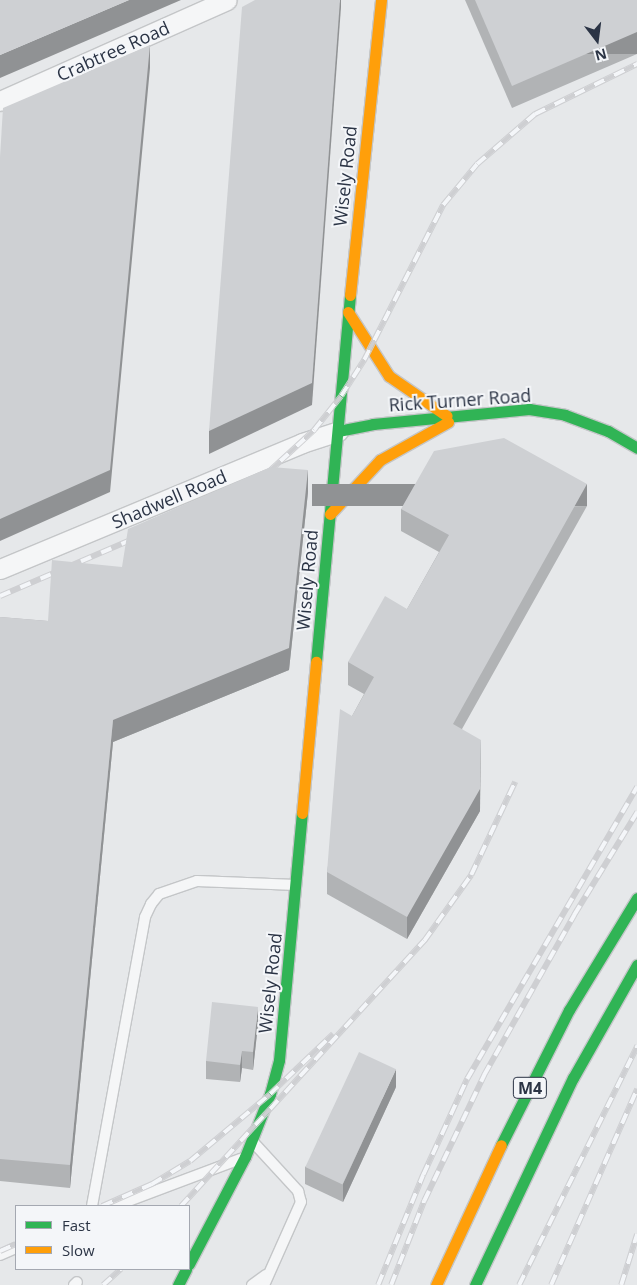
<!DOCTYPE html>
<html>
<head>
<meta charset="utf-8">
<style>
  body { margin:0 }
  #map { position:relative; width:637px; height:1285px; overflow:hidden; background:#e6e8ea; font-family:"Open Sans",sans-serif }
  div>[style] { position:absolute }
  .roads { filter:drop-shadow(1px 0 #c4c6c8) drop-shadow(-1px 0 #c4c6c8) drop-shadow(0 1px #c4c6c8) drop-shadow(0 -1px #c4c6c8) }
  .lane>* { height:10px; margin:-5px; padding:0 5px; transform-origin:5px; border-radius:5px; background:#f5f6f7 }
  .street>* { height:19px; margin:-9.5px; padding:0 9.5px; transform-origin:9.5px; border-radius:9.5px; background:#f5f6f7 }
  .fast>* { height:11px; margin:-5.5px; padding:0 5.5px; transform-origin:5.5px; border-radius:5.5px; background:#30b455 }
  .slow>* { height:11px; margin:-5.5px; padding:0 5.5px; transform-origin:5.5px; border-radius:5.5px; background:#ff9f0a }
  .rail>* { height:5.5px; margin-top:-2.75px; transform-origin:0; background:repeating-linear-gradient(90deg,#f4f6f9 0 11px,#cecfd2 0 22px); box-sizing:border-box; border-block:1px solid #cecfd2 }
  .wall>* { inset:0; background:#b1b3b5 }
  .shaded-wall>* { inset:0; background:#909294; transform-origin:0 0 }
  .building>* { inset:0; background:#ced0d3; transform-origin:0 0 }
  span { translate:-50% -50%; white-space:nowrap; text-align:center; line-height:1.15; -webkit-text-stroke:4px #f4f6f9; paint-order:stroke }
  .shield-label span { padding:1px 4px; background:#f4f6f9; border:1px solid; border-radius:4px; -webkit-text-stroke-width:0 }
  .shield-label { font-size:16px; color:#2b3445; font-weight:700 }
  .street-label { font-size:18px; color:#2b3445 }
  .legend { position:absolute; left:15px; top:1205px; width:175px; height:65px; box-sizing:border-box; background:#f4f6f9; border:1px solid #a4a8b1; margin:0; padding:6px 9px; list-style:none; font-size:15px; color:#2b3445 }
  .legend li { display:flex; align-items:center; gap:10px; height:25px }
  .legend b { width:25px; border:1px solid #a4a8b1 }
  .north { position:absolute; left:572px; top:15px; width:50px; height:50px; -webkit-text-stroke:4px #f4f6f9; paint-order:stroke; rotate:165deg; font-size:14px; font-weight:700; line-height:20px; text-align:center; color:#2b3445 }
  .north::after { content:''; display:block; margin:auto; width:18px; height:22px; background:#2b3445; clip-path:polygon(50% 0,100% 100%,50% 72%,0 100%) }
</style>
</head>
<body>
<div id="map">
  <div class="roads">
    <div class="lane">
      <i style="left:253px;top:1142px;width:67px;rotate:47.4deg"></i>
      <i style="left:298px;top:1191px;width:11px;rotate:75deg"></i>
      <i style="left:301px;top:1202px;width:91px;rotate:114deg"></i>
      <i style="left:92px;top:1206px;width:294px;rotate:-79.6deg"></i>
      <i style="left:145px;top:917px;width:14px;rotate:-65deg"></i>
      <i style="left:151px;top:904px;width:13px;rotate:-51deg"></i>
      <i style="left:159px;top:894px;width:40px;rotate:-18.9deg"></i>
      <i style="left:197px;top:881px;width:99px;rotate:2.3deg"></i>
      <i style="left:115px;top:1206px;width:134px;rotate:-20.6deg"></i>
      <i style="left:0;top:1255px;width:17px;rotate:-24deg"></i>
      <i style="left:74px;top:1285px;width:4px;rotate:-45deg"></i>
      <i style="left:252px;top:1285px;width:17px;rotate:-36deg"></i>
    </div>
    <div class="street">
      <i style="left:0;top:101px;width:248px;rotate:-24deg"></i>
      <i style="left:0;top:569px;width:327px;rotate:-22.6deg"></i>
      <i style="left:302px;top:443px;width:38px;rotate:-18deg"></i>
    </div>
    <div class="fast">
      <i style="left:338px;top:431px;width:36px;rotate:-11deg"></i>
      <i style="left:373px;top:424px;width:157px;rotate:-5.5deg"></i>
      <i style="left:529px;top:409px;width:36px;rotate:9deg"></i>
      <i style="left:565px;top:415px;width:46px;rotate:20.4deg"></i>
      <i style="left:608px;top:431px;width:34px;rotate:30deg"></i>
      <i style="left:316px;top:662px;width:369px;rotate:-84.7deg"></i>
      <i style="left:501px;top:1145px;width:151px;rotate:-63.3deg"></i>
      <i style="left:569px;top:1010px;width:131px;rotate:-58.7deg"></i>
      <i style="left:189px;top:1264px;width:121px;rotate:-62.4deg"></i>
      <i style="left:245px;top:1157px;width:68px;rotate:-68.4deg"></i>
      <i style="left:270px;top:1094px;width:35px;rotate:-75deg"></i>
      <i style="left:279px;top:1060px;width:248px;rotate:-84.7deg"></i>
      <i style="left:178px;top:1285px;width:18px;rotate:-63deg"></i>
      <i style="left:475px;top:1285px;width:229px;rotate:-64.7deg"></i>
      <i style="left:573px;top:1078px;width:130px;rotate:-60.5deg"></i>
    </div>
    <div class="slow">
      <i style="left:350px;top:295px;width:297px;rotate:-84deg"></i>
      <i style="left:348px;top:312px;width:76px;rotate:57.4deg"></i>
      <i style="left:389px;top:376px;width:70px;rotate:34.6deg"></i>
      <i style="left:330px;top:514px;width:74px;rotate:-47.2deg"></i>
      <i style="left:380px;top:460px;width:78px;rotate:-29.2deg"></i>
      <i style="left:302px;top:813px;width:152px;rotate:-84.7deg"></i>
      <i style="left:436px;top:1285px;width:154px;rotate:-65.1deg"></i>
    </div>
  </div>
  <div class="rail">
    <i style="left:264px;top:476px;width:68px;rotate:-42.6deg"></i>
    <i style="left:314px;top:430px;width:43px;rotate:-51.5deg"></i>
    <i style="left:341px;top:396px;width:43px;rotate:-57.4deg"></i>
    <i style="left:364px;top:360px;width:174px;rotate:-63deg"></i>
    <i style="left:443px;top:205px;width:53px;rotate:-50.3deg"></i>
    <i style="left:477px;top:164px;width:77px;rotate:-40.8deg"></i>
    <i style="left:535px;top:114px;width:114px;rotate:-26.1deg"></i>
    <i style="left:0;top:596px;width:152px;rotate:-23.2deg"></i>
    <i style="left:102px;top:1206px;width:55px;rotate:-23.7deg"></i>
    <i style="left:152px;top:1184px;width:44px;rotate:-31.2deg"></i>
    <i style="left:190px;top:1161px;width:104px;rotate:-39.9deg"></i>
    <i style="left:270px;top:1094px;width:87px;rotate:-43.6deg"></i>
    <i style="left:181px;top:1206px;width:360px;rotate:-47.5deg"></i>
    <i style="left:424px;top:941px;width:81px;rotate:-54.5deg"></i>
    <i style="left:471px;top:875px;width:103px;rotate:-64.7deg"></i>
    <i style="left:0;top:1251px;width:17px;rotate:-24deg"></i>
    <i style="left:103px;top:1285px;width:24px;rotate:-42deg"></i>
    <i style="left:378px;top:1285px;width:119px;rotate:-67.8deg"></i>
    <i style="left:423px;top:1175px;width:106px;rotate:-65.4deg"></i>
    <i style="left:467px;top:1079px;width:338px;rotate:-59.8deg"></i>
    <i style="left:391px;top:1285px;width:90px;rotate:-68.6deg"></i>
    <i style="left:424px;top:1201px;width:140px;rotate:-64.5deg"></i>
    <i style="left:484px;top:1075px;width:184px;rotate:-60.6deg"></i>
    <i style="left:574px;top:915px;width:121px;rotate:-58.5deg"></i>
    <i style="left:519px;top:1285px;width:267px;rotate:-63.7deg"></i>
    <i style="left:551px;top:1285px;width:214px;rotate:-66.3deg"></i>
    <i style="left:621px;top:1285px;width:53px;rotate:-72.6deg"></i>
  </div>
  <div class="wall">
    <i style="clip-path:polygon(465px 0,637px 0,637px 54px,512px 108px)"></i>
    <i style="clip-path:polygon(308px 492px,289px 670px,113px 742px,70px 1188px,0 1181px,0 617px,48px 621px,122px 567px)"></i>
    <i style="clip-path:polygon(587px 506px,462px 729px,480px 811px,407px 939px,327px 894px,327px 872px,352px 716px,364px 694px,348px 685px,348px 662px,407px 609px,439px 552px,401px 531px,401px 509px)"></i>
    <i style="clip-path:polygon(258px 1024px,253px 1070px,242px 1068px,240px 1082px,206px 1079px,206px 1061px)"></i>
    <i style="clip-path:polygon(396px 1087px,343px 1202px,305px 1184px,305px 1167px)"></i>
  </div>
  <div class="shaded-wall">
    <i style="clip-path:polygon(129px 0,181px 0,0 78px,0 55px)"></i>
    <i style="clip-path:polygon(340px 0,341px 0,341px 7px,312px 405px,209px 454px,209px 431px)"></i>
    <i style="left:637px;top:32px;width:22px;height:136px;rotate:90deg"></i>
    <i style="clip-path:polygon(150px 45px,150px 68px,110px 492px,0 541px,0 519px)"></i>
    <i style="clip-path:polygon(308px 470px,308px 492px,289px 670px,113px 742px,70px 1188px,70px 1165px,113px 720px)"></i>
    <i style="left:587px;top:484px;width:22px;height:275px;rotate:90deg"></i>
    <i style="clip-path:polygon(481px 740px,480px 811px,407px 939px,407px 917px)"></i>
    <i style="clip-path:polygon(258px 1007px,258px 1024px,253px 1070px,253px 1052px)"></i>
    <i style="clip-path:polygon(242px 1051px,242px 1068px,240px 1082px,240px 1065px)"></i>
    <i style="clip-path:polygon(396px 1069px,396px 1087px,343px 1202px,343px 1184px)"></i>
  </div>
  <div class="building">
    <i style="clip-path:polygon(0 0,129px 0,0 55px)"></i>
    <i style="clip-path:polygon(255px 0,340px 0,312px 383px,209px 431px,242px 7px)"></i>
    <i style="clip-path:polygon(475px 0,637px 0,637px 32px,512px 86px)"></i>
    <i style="clip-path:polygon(150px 45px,110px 470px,0 519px,0 157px,3px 108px)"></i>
    <i style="clip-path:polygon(504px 438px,587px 484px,453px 724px,481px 740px,480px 789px,407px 917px,327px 872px,340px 709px,352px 716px,374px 677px,348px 662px,385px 596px,407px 609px,449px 535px,401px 509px,434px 451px)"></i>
    <i style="clip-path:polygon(271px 467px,308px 470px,289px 648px,113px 720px,70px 1165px,0 1159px,0 617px,48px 621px,52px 560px,122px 567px,128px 529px)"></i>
    <i style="clip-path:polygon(212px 1002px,258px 1007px,253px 1052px,242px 1051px,240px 1065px,206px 1061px)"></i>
    <i style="left:359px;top:1052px;width:41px;height:127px;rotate:25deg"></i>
  </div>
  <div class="shield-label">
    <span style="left:530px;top:1088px">M4</span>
  </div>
  <div class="street-label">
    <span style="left:113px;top:51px;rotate:-24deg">Crabtree Road</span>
    <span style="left:345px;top:176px;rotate:-84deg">Wisely Road</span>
    <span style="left:460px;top:400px;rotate:-4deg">Rick Turner Road</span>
    <span style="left:169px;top:499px;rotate:-23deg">Shadwell Road</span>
    <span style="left:307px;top:580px;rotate:-85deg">Wisely Road</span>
    <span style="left:270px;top:983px;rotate:-84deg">Wisely Road</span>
  </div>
  <ul class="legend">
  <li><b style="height:6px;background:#30b455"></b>Fast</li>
  <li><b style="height:6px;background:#ff9f0a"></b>Slow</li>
  </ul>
  <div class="north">N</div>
</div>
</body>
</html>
